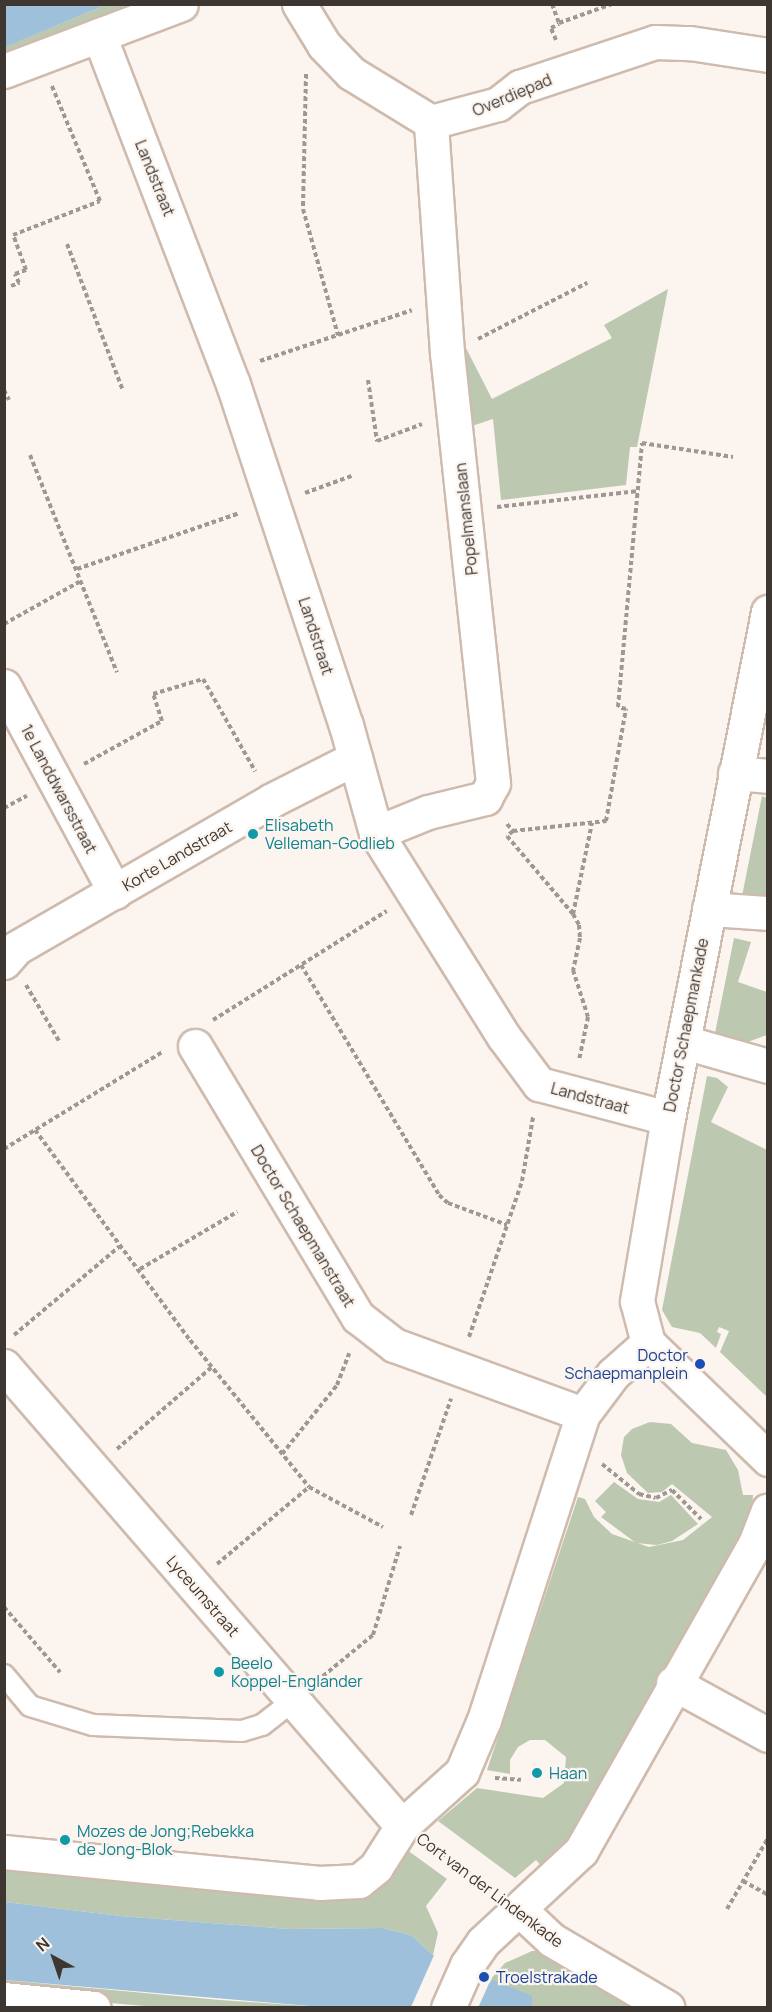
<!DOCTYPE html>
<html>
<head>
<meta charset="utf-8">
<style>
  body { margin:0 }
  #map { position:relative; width:772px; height:2012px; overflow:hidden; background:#fcf4ef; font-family:Manrope,sans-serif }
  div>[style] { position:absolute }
  .green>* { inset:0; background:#bcc8b0 }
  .water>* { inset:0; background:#9fc0da }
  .pier>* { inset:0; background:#fcf4ef }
  .path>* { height:4px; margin-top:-2px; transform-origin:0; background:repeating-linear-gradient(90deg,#9f9792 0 4.5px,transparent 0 7.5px) }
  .roads { filter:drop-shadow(2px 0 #cebbae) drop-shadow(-2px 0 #cebbae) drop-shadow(0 2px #cebbae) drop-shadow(0 -2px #cebbae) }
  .lane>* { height:20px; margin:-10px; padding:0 10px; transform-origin:10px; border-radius:10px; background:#fff }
  .street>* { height:33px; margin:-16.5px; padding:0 16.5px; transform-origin:16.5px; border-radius:16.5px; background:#fff }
  .dots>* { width:16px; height:16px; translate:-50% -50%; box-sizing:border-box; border:3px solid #fcf4ef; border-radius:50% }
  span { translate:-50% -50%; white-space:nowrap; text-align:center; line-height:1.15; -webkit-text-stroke:4.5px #fcf4ef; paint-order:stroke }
  .street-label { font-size:16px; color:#3e3731 }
  .culture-label { font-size:16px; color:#0d838f }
  .left { translate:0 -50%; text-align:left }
  .transit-label { font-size:16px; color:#164399 }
  .right { translate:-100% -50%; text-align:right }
  .frame { position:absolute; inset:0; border:6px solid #3e3731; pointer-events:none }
  .north { position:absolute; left:24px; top:1928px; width:60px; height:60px; -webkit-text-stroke:4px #fcf4ef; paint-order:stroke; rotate:320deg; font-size:16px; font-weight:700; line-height:24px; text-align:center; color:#3e3731 }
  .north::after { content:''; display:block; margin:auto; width:21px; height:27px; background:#3e3731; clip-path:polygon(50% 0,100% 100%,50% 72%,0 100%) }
</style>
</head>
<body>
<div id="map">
  <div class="green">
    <i style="clip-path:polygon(105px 5px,147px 5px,5px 60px,4px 47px)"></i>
    <i style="clip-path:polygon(668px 289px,637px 447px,630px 447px,626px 485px,501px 500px,493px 419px,463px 429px,456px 354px,466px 348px,492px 399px,612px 338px,604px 325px)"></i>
    <i style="clip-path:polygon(762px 796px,767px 798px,767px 901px,741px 901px)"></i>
    <i style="clip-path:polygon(734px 938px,751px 942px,738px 982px,767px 992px,767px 1035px,734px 1047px,713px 1043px)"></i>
    <i style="clip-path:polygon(707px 1076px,717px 1078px,728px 1087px,711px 1122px,767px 1150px,767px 1397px,720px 1352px,729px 1331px,719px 1327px,717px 1332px,721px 1334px,716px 1348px,700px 1333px,672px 1327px,662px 1310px)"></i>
    <i style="clip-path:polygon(650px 1422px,671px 1424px,692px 1443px,726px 1450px,738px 1470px,743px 1495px,753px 1495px,751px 1515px,743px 1539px,578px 1829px,543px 1868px,536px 1860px,515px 1878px,438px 1821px,477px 1788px,543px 1798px,564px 1783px,566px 1757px,545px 1740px,530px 1740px,518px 1747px,510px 1760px,510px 1774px,487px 1770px,578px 1497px,585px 1499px,594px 1517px,612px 1534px,649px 1547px,683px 1540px,712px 1517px,672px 1484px,662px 1492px,648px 1493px,627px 1473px,621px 1455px,624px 1437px,632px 1429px)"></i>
    <i style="clip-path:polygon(614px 1482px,638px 1499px,659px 1502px,671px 1495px,698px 1524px,672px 1541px,657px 1545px,636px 1543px,601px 1517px,606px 1512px,595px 1501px)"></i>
    <i style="clip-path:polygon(403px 1847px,447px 1879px,426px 1906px,438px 1933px,433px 1955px,411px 1935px,383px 1928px,289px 1929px,121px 1916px,5px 1902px,5px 1869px,314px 1899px,318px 1891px)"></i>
    <i style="clip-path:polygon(532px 1951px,543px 1951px,646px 2007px,532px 2007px,531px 1996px,489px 1981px,505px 1963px)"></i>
    <i style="clip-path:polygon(4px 1980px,220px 2000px,322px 2007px,157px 2007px,5px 1994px)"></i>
  </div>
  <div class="water">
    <i style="clip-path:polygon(5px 4px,105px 4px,105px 5px,5px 47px)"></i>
    <i style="clip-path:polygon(5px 1902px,121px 1916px,289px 1929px,383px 1928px,411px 1935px,433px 1955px,532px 1996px,532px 2007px,322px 2007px,5px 1980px)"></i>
  </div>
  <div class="pier">
    <i style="clip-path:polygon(435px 1953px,491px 1979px,478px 2008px,411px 2007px)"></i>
  </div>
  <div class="path">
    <i style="left:552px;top:4px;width:20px;rotate:70deg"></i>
    <i style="left:559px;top:23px;width:56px;rotate:-19.7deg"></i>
    <i style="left:556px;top:40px;width:13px;rotate:-113deg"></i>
    <i style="left:551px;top:28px;width:9px;rotate:-27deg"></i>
    <i style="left:306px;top:74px;width:135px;rotate:91.3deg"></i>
    <i style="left:303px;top:209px;width:131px;rotate:74.5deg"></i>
    <i style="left:67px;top:244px;width:157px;rotate:69.1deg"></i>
    <i style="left:11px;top:286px;width:9px;rotate:-21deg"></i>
    <i style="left:19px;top:283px;width:10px;rotate:-114deg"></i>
    <i style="left:15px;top:274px;width:12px;rotate:-20deg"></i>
    <i style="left:26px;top:270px;width:37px;rotate:-110deg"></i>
    <i style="left:13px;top:235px;width:93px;rotate:-21.3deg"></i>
    <i style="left:100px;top:201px;width:125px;rotate:-112.7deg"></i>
    <i style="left:478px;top:339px;width:123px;rotate:-27.2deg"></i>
    <i style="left:260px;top:361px;width:160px;rotate:-18.5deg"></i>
    <i style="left:368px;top:380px;width:62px;rotate:81.6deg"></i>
    <i style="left:377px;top:441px;width:48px;rotate:-20.7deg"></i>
    <i style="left:4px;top:390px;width:11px;rotate:63deg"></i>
    <i style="left:30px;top:455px;width:234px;rotate:68.2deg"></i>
    <i style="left:305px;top:493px;width:52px;rotate:-20.2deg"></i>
    <i style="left:497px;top:507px;width:142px;rotate:-6.5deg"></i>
    <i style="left:77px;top:569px;width:172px;rotate:-19deg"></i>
    <i style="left:4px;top:624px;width:88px;rotate:-29.2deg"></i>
    <i style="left:84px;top:764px;width:89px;rotate:-28.9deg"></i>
    <i style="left:162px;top:721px;width:28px;rotate:-108deg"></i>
    <i style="left:153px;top:694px;width:52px;rotate:-16.7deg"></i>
    <i style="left:203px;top:679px;width:106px;rotate:60.5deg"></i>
    <i style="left:4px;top:808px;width:26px;rotate:-28deg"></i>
    <i style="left:507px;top:824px;width:9px;rotate:49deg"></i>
    <i style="left:513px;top:831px;width:94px;rotate:-6.1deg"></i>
    <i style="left:606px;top:821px;width:114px;rotate:-79.9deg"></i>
    <i style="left:626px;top:709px;width:8px;rotate:-166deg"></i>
    <i style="left:618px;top:707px;width:265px;rotate:-84.8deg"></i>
    <i style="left:642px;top:443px;width:92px;rotate:8.7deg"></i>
    <i style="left:513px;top:831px;width:8px;rotate:140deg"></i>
    <i style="left:507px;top:836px;width:102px;rotate:49.8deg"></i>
    <i style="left:573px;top:914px;width:93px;rotate:-78.2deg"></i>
    <i style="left:573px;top:914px;width:13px;rotate:61deg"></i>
    <i style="left:579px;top:925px;width:13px;rotate:86deg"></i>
    <i style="left:580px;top:938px;width:33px;rotate:102deg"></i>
    <i style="left:573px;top:970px;width:49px;rotate:72.3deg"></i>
    <i style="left:588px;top:1017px;width:44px;rotate:101.8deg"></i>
    <i style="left:301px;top:965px;width:268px;rotate:59deg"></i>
    <i style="left:439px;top:1195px;width:12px;rotate:42deg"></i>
    <i style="left:448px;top:1203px;width:63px;rotate:20.4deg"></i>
    <i style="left:26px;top:985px;width:65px;rotate:59.5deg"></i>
    <i style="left:213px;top:1020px;width:205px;rotate:-32.1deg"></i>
    <i style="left:35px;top:1130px;width:261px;rotate:53.6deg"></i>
    <i style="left:190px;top:1340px;width:189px;rotate:51deg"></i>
    <i style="left:309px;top:1487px;width:84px;rotate:28.4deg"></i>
    <i style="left:4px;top:1149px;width:185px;rotate:-31.5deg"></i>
    <i style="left:140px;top:1269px;width:113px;rotate:-30.4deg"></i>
    <i style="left:14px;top:1335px;width:138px;rotate:-40deg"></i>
    <i style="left:469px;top:1337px;width:165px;rotate:-71.2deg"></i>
    <i style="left:522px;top:1181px;width:65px;rotate:-80.2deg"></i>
    <i style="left:117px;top:1449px;width:125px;rotate:-40.8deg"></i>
    <i style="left:282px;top:1454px;width:88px;rotate:-51.4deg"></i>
    <i style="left:337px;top:1385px;width:34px;rotate:-69deg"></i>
    <i style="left:602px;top:1464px;width:48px;rotate:39deg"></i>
    <i style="left:639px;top:1494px;width:17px;rotate:13deg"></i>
    <i style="left:656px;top:1498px;width:18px;rotate:-27deg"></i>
    <i style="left:672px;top:1490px;width:41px;rotate:45deg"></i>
    <i style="left:411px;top:1515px;width:123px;rotate:-71deg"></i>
    <i style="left:217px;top:1564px;width:120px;rotate:-39.9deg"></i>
    <i style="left:4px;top:1607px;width:86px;rotate:49.3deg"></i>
    <i style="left:317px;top:1681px;width:72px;rotate:-39.4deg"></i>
    <i style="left:373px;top:1635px;width:93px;rotate:-73.1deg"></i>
    <i style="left:495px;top:1778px;width:26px;rotate:4deg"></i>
    <i style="left:430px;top:1844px;width:76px;rotate:36.4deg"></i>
    <i style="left:743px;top:1881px;width:29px;rotate:29deg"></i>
    <i style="left:727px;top:1909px;width:82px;rotate:-60deg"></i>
  </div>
  <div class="roads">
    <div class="lane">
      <i style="left:4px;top:1675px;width:40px;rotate:50deg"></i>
      <i style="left:30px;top:1706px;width:66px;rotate:16.8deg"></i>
      <i style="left:93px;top:1725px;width:149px;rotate:2.3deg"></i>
      <i style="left:242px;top:1731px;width:21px;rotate:-17deg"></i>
      <i style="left:262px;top:1725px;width:41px;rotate:-38deg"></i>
    </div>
    <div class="street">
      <i style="left:299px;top:4px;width:48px;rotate:58.6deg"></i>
      <i style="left:324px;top:45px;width:39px;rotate:46deg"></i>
      <i style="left:351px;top:73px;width:94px;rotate:31.5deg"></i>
      <i style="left:431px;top:122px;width:69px;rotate:-15deg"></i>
      <i style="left:498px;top:104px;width:28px;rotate:-38deg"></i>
      <i style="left:520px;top:87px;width:142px;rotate:-18.4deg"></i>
      <i style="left:655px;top:42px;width:35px;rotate:2deg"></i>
      <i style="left:690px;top:43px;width:79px;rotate:8.7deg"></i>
      <i style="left:99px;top:35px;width:374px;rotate:69deg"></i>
      <i style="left:233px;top:384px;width:359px;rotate:71.7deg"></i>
      <i style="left:346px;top:725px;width:112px;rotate:74.5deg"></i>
      <i style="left:376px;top:833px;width:241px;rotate:57.9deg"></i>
      <i style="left:504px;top:1037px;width:59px;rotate:53.3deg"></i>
      <i style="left:539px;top:1084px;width:133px;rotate:14.8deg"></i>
      <i style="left:4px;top:71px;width:189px;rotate:-20.7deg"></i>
      <i style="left:4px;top:686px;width:234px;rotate:61.7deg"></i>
      <i style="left:735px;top:773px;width:33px;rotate:5deg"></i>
      <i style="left:376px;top:833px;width:56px;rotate:-22deg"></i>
      <i style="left:428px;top:812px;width:59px;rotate:-13.8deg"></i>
      <i style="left:485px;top:798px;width:17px;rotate:-62deg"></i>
      <i style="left:493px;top:783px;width:432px;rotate:-96.1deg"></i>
      <i style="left:447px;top:353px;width:232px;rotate:-94deg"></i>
      <i style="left:709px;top:909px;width:59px;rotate:3.9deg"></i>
      <i style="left:4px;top:962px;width:18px;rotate:-49deg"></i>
      <i style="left:16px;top:948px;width:296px;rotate:-30deg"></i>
      <i style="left:272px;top:800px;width:93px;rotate:-26.8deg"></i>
      <i style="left:684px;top:1042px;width:87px;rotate:15.9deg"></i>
      <i style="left:195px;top:1046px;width:316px;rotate:59deg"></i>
      <i style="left:358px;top:1317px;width:46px;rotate:37.9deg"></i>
      <i style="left:394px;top:1345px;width:201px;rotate:20.1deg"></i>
      <i style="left:648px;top:1343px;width:43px;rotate:-104.7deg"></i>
      <i style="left:637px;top:1301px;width:186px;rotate:-80.4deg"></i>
      <i style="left:668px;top:1118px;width:516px;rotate:-78.82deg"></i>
      <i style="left:648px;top:1343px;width:167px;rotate:44deg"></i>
      <i style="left:4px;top:1366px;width:608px;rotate:49.13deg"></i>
      <i style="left:673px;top:1683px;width:108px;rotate:28.7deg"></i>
      <i style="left:4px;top:1852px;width:317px;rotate:5.6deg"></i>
      <i style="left:319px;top:1883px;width:40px;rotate:-2.9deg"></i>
      <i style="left:359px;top:1881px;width:22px;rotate:-39deg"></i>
      <i style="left:376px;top:1867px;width:49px;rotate:-57.6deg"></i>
      <i style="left:402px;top:1826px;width:81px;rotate:-42deg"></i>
      <i style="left:462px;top:1772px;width:56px;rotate:-67.1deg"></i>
      <i style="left:484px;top:1720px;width:322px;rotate:-72.1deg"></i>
      <i style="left:583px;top:1414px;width:50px;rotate:-53.1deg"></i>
      <i style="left:613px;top:1374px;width:47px;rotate:-41.5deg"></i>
      <i style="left:521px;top:1911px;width:42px;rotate:43.1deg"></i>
      <i style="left:552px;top:1940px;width:134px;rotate:30.4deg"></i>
      <i style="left:4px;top:1999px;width:90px;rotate:5.7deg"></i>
      <i style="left:448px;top:2008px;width:47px;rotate:-66.2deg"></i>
      <i style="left:467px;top:1965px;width:28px;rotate:-55deg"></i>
      <i style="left:483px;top:1942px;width:134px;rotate:-42.9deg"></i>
      <i style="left:581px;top:1851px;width:353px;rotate:-60.5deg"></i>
      <i style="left:755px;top:1544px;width:36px;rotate:-69deg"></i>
    </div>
  </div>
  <div class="dots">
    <i style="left:253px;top:834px;background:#0f9aa8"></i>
    <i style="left:700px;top:1364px;background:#1a4fb4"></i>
    <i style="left:219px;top:1672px;background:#0f9aa8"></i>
    <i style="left:537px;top:1773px;background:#0f9aa8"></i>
    <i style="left:65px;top:1840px;background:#0f9aa8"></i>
    <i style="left:484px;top:1977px;background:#1a4fb4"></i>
  </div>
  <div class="street-label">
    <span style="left:512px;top:95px;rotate:-23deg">Overdiepad</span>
    <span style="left:155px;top:178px;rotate:68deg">Landstraat</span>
    <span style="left:466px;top:519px;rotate:-96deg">Popelmanslaan</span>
    <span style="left:316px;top:636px;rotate:72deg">Landstraat</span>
    <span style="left:59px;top:789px;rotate:62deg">1e Landdwarsstraat</span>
    <span style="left:177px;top:856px;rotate:-30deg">Korte Landstraat</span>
    <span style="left:686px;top:1025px;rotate:-79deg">Doctor Schaepmankade</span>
    <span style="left:590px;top:1098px;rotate:15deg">Landstraat</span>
    <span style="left:303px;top:1226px;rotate:59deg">Doctor Schaepmanstraat</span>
    <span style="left:203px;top:1596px;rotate:49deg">Lyceumstraat</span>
    <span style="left:490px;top:1890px;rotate:37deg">Cort van der Lindenkade</span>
  </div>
  <div class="culture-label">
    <span class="left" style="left:265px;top:834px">Elisabeth<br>Velleman-Godlieb</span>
    <span class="left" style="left:231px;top:1672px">Beelo<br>Koppel-Englander</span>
    <span class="left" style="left:549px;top:1773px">Haan</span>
    <span class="left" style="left:77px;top:1840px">Mozes de Jong;Rebekka<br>de Jong-Blok</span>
  </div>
  <div class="transit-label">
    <span class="right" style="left:688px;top:1364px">Doctor<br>Schaepmanplein</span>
    <span class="left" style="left:496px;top:1977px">Troelstrakade</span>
  </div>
  <div class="frame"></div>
  <div class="north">N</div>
</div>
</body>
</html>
